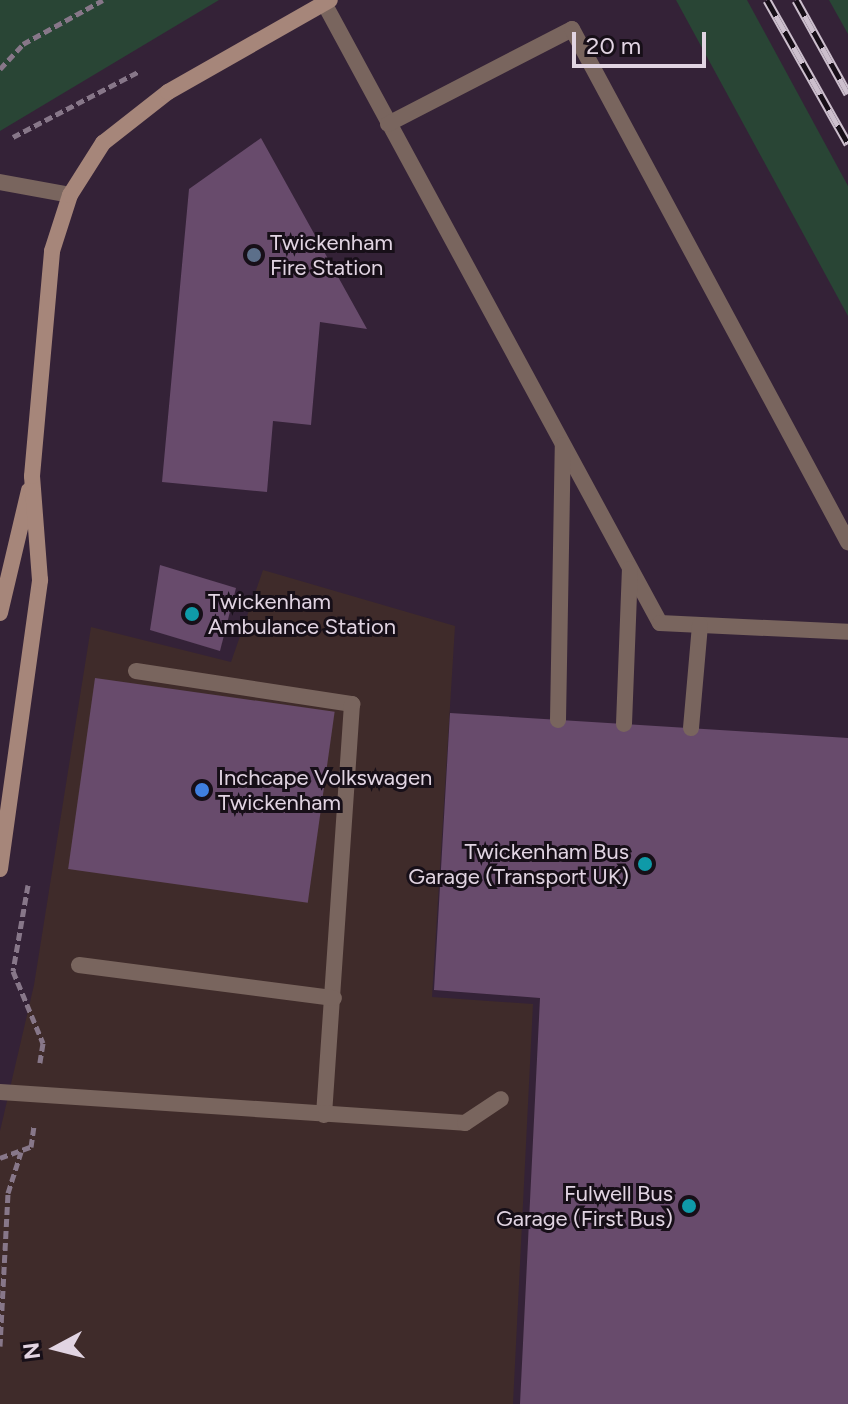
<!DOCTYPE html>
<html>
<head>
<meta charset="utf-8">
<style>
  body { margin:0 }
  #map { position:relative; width:848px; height:1404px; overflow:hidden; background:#342237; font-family:Figtree,sans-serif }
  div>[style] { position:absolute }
  .commercial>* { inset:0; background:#3f2b2a }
  .green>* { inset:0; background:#294535 }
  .building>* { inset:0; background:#684b6c; transform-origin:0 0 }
  .path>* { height:5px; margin-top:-2.5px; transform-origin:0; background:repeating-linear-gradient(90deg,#877789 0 8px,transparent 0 12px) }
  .service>* { height:16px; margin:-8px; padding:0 8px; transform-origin:8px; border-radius:8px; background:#79655e }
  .minor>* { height:16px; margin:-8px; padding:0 8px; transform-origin:8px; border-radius:8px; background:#79655e }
  .secondary>* { height:16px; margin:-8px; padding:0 8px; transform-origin:8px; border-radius:8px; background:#a6867a }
  .rail>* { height:9px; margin-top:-4.5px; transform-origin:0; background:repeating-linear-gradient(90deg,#170f18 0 18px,#ccbfcd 0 36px); box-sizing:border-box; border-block:2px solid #ccbfcd }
  .dots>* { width:22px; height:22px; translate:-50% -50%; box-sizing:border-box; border:4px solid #170f18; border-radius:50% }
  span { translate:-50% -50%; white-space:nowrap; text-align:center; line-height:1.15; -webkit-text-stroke:6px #170f18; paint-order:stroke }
  .poi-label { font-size:22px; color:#e1d4e2 }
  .left { translate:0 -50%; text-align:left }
  .right { translate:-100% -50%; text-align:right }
  .north { position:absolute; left:16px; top:1308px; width:80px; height:80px; -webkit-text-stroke:6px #170f18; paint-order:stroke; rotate:263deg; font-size:22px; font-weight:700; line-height:32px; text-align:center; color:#e1d4e2 }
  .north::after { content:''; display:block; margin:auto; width:28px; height:36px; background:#e1d4e2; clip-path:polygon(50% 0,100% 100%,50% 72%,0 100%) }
  .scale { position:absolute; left:572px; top:32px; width:134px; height:36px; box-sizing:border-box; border:4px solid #e1d4e2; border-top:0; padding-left:10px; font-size:24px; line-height:28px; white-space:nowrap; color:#e1d4e2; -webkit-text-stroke:6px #170f18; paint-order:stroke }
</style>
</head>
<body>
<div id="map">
  <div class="commercial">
    <i style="clip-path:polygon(263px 570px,455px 626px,432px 997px,533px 1004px,513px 1404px,0 1404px,0 1131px,34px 985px,91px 627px,231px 662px)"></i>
  </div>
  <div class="green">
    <i style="clip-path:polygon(0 0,219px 0,0 131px)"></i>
    <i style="clip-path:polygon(676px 0,747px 0,848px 186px,848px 316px)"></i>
    <i style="clip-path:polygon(829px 0,848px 0,848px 34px)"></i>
  </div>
  <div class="building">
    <i style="clip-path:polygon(261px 138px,367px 329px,320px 322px,311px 425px,273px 421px,267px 492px,162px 482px,189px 189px)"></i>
    <i style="clip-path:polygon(160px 565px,236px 588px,220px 651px,150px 630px)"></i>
    <i style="left:95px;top:678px;width:242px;height:193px;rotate:8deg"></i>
    <i style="clip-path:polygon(450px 713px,848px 738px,848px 1404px,520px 1404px,540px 998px,434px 990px)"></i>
  </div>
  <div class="path">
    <i style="left:0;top:69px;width:34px;rotate:-47deg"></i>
    <i style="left:23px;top:44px;width:91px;rotate:-28.8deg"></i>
    <i style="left:13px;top:137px;width:141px;rotate:-27.5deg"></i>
    <i style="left:28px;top:885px;width:87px;rotate:99.9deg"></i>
    <i style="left:13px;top:971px;width:78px;rotate:67.4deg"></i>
    <i style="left:43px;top:1043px;width:20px;rotate:99deg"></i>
    <i style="left:0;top:1158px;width:33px;rotate:-20deg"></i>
    <i style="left:31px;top:1147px;width:22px;rotate:-82deg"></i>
    <i style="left:0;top:1346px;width:153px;rotate:-87deg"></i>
    <i style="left:8px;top:1193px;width:43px;rotate:-72.4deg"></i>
  </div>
  <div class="service">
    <i style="left:324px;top:3px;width:705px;rotate:61.55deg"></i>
    <i style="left:660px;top:623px;width:188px;rotate:2.7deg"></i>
    <i style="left:388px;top:124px;width:207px;rotate:-27.3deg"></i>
    <i style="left:572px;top:29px;width:583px;rotate:61.72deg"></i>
    <i style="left:136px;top:671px;width:219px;rotate:8.7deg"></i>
    <i style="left:352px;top:704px;width:412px;rotate:93.9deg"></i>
    <i style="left:558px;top:720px;width:275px;rotate:-89deg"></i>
    <i style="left:624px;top:724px;width:155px;rotate:-87.8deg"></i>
    <i style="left:691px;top:728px;width:103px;rotate:-85deg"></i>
    <i style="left:79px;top:965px;width:257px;rotate:7.4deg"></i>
    <i style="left:0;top:1092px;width:466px;rotate:3.8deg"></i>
    <i style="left:465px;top:1123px;width:43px;rotate:-33.7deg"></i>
  </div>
  <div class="minor">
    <i style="left:0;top:182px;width:71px;rotate:10.5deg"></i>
  </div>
  <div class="secondary">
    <i style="left:0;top:613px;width:126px;rotate:-76.7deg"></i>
    <i style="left:0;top:869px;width:292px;rotate:-82.1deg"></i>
    <i style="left:40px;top:580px;width:104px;rotate:-94.4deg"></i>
    <i style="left:32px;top:476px;width:226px;rotate:-84.9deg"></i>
    <i style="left:52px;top:251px;width:59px;rotate:-72.2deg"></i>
    <i style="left:70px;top:195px;width:62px;rotate:-57.6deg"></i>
    <i style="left:103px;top:143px;width:83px;rotate:-38.1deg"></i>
    <i style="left:168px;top:92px;width:186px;rotate:-29.6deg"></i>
  </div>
  <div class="rail">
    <i style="left:767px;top:0;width:165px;rotate:60.6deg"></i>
    <i style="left:796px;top:0;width:107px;rotate:61deg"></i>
  </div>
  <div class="dots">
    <i style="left:254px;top:255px;background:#5c6f8a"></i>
    <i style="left:192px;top:614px;background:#0f9aa8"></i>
    <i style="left:202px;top:790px;background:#3f7fe0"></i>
    <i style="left:645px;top:864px;background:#0f9aa8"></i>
    <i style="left:689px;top:1206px;background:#0f9aa8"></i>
  </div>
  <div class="poi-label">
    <span class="left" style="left:270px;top:255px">Twickenham<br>Fire Station</span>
    <span class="left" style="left:208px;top:614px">Twickenham<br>Ambulance Station</span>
    <span class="left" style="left:218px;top:790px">Inchcape Volkswagen<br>Twickenham</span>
    <span class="right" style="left:629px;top:864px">Twickenham Bus<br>Garage (Transport UK)</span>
    <span class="right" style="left:673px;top:1206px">Fulwell Bus<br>Garage (First Bus)</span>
  </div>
  <div class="north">N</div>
  <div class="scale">20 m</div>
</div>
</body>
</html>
